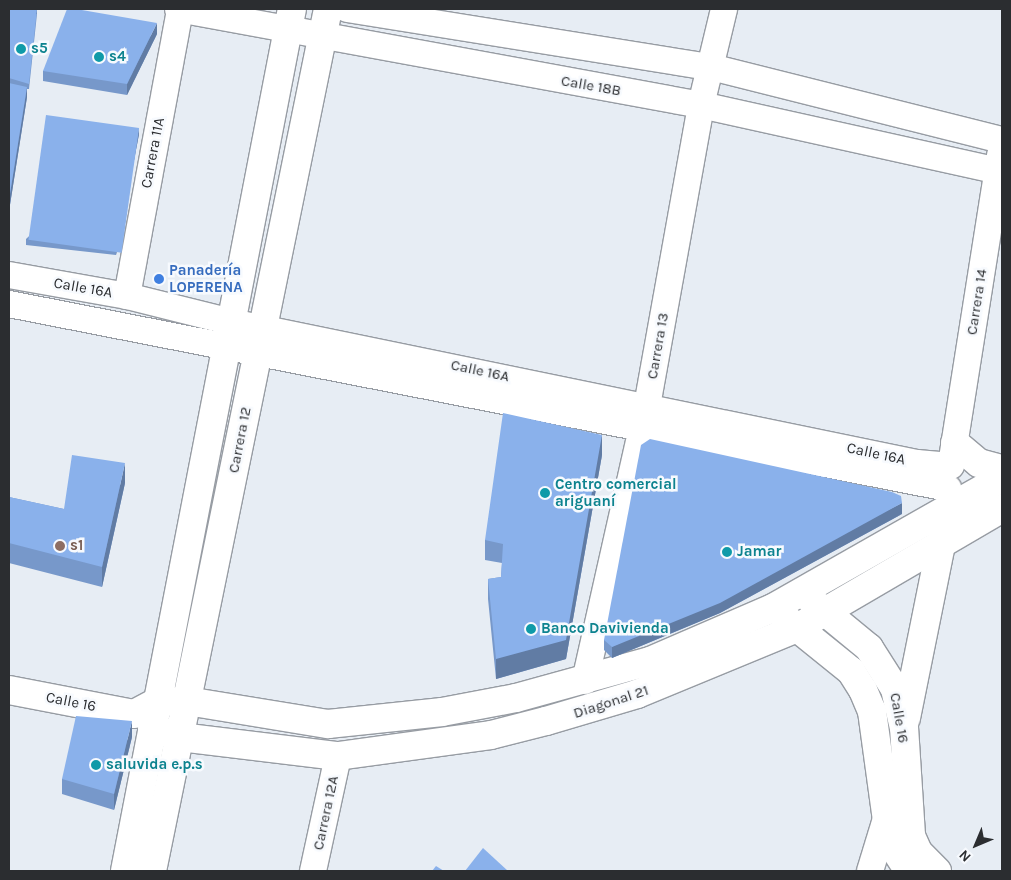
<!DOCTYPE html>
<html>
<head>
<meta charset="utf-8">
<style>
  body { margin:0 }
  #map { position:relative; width:1011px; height:880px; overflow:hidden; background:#e7edf4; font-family:Karla,sans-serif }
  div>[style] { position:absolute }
  .roads { filter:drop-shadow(1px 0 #979ca3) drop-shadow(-1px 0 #979ca3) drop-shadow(0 1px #979ca3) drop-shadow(0 -1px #979ca3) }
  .minor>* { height:26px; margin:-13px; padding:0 13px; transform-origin:13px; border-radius:13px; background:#fff }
  .tertiary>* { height:28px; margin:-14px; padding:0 14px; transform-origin:14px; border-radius:14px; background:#fff }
  .secondary>* { height:28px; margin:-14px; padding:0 14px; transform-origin:14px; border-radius:14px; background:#fff }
  .wall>* { inset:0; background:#7798ca }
  .shaded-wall>* { inset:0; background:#617ca4; transform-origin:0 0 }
  .building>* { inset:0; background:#8ab1eb; transform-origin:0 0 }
  .dots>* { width:14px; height:14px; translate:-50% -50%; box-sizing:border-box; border:2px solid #f7fafe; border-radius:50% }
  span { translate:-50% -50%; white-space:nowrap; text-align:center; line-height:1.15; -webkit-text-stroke:5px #f7fafe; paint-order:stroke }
  .culture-label { font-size:15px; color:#0d838f; font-weight:700 }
  .left { translate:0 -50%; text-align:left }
  .street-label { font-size:15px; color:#2b2d30 }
  .shop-label { font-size:15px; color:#366cbe; font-weight:700 }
  .education-label { font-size:15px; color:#785e54; font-weight:700 }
  .frame { position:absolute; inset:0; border:10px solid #2b2d30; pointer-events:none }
  .north { position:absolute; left:951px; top:820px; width:50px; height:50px; -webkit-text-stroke:4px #f7fafe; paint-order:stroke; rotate:225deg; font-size:14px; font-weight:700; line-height:20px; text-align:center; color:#2b2d30 }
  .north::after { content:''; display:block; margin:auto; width:18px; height:22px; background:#2b2d30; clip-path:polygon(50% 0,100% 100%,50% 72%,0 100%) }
</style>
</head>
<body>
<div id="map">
  <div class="roads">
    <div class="minor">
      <i style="left:178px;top:9px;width:532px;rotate:10.4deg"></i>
      <i style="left:701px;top:105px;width:308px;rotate:12.5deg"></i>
      <i style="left:347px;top:9px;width:369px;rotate:9.1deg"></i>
      <i style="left:711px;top:67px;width:300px;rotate:14.1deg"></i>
      <i style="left:9px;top:275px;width:120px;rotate:10.1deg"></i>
      <i style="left:127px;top:296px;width:107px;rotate:14deg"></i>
      <i style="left:231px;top:322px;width:700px;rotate:11.61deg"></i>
      <i style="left:917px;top:463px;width:34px;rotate:5deg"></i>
      <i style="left:127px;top:296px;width:292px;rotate:-79.5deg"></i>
      <i style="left:9px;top:304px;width:957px;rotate:11.09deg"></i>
      <i style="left:951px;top:465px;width:314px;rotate:-81deg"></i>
      <i style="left:585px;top:681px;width:282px;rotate:-77.3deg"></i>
      <i style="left:647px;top:406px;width:306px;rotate:-79.8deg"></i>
      <i style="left:701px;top:105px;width:99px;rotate:-76.5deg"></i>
      <i style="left:313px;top:871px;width:118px;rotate:-77.7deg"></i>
      <i style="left:870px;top:871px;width:51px;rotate:-73deg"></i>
    </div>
    <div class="tertiary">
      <i style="left:125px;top:871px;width:878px;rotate:-79.04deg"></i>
      <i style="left:152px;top:871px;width:880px;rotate:-78.46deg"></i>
    </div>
    <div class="secondary">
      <i style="left:955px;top:443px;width:31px;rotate:40deg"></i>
      <i style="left:979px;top:463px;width:24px;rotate:15deg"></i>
      <i style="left:812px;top:601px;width:74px;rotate:39.5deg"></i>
      <i style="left:869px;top:648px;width:49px;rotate:57.6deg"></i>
      <i style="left:895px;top:689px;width:39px;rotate:77deg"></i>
      <i style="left:904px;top:727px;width:109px;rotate:86.3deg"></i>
      <i style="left:911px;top:836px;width:17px;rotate:66deg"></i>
      <i style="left:918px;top:852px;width:27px;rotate:45deg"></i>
      <i style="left:784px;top:617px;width:86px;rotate:38.9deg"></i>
      <i style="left:851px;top:671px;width:22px;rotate:58deg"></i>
      <i style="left:863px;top:690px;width:23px;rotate:67deg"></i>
      <i style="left:872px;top:711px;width:132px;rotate:82.2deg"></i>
      <i style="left:890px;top:842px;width:35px;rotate:57deg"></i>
      <i style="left:9px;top:690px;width:127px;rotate:10.9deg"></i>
      <i style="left:134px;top:714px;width:26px;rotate:-28deg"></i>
      <i style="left:157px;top:702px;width:30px;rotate:-2deg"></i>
      <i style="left:187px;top:701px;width:143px;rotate:9.3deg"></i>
      <i style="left:328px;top:724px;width:115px;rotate:-6deg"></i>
      <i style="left:442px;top:712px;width:75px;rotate:-10.7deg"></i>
      <i style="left:516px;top:698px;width:139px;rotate:-15.4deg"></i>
      <i style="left:650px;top:661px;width:134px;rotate:-23.3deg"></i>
      <i style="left:773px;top:608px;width:263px;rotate:-29.6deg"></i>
      <i style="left:906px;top:718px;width:183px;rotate:-78.6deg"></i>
      <i style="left:152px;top:728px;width:29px;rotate:18deg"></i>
      <i style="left:180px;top:737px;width:159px;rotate:6.9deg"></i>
      <i style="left:338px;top:756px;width:154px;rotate:-7.8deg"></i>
      <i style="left:491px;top:735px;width:57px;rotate:-14.3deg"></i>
      <i style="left:546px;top:721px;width:95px;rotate:-16.5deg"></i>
      <i style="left:637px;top:694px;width:173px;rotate:-22.4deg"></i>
      <i style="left:797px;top:628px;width:238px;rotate:-30.3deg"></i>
    </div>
  </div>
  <div class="wall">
    <i style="clip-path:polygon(9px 9px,37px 14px,29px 89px,27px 89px,27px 97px,9px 211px)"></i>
    <i style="clip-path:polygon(157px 34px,127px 95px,43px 81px,43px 71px)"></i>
    <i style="clip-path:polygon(139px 134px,116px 255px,26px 245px,26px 239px)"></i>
    <i style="clip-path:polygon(602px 455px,566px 659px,496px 679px,488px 599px,488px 579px,501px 577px,502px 563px,485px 560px,485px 540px)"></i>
    <i style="clip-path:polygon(125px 483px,102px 587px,9px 563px,9px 497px,64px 509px)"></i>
    <i style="clip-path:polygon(902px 514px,720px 613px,612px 658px,604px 650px,604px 640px)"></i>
    <i style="clip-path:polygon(132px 737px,114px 810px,62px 794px,62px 779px)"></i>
  </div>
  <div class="shaded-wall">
    <i style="left:37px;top:9px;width:5px;height:75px;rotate:90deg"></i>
    <i style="clip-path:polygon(157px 23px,157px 34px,127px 95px,127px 84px)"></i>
    <i style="clip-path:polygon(27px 87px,27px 97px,9px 211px,9px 200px)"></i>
    <i style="clip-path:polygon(139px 128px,139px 134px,116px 255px,116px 250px)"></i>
    <i style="clip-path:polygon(602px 435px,602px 455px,566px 659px,496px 679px,496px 659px)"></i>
    <i style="clip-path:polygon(125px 463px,125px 483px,102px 587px,102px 567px)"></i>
    <i style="clip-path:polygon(902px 503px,902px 514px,720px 613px,612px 658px,612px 647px)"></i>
    <i style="clip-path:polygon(132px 721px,132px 737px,114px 810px,114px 794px)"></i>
  </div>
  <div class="building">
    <i style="clip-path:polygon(9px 9px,37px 9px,29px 84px,9px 78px)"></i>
    <i style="clip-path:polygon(67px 9px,76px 9px,157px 23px,127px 84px,43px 71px)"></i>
    <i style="clip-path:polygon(9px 83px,27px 87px,9px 200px)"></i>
    <i style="left:46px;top:115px;width:94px;height:126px;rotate:8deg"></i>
    <i style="clip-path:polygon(503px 413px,602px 435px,566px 640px,496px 659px,488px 579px,501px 577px,503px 544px,485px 540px)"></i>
    <i style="clip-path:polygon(650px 439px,892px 492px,901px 496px,902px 503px,720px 603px,612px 647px,604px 640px,641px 445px)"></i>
    <i style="clip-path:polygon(72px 455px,125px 463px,102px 567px,9px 543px,9px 497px,64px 509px)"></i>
    <i style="clip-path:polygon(76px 716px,132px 721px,114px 794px,62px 779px)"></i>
    <i style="clip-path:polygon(483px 848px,508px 871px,465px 871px)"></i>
    <i style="clip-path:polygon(436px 866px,444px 871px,432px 871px)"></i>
  </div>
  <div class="dots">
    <i style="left:21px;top:49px;background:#0f9aa8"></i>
    <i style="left:99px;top:57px;background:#0f9aa8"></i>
    <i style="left:159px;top:279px;background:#3f7fe0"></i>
    <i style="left:545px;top:493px;background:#0f9aa8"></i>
    <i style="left:60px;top:546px;background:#8d6e63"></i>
    <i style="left:727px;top:552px;background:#0f9aa8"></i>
    <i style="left:531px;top:629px;background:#0f9aa8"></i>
    <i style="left:96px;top:765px;background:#0f9aa8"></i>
  </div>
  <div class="culture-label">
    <span class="left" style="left:31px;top:49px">s5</span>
    <span class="left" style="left:109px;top:57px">s4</span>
    <span class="left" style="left:555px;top:493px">Centro comercial<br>ariguaní</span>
    <span class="left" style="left:737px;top:552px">Jamar</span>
    <span class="left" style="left:541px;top:629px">Banco Davivienda</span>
    <span class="left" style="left:106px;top:765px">saluvida e.p.s</span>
  </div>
  <div class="street-label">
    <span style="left:591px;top:86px;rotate:10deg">Calle 18B</span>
    <span style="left:153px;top:153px;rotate:-79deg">Carrera 11A</span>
    <span style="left:83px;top:288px;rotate:10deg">Calle 16A</span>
    <span style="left:977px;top:302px;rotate:-81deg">Carrera 14</span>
    <span style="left:658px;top:346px;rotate:-80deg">Carrera 13</span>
    <span style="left:480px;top:371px;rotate:12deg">Calle 16A</span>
    <span style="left:240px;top:440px;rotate:-79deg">Carrera 12</span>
    <span style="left:876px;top:454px;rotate:12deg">Calle 16A</span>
    <span style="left:71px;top:702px;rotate:11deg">Calle 16</span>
    <span style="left:611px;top:702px;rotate:-18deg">Diagonal 21</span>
    <span style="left:899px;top:718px;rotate:80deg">Calle 16</span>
    <span style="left:326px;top:813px;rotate:-78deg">Carrera 12A</span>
  </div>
  <div class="shop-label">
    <span class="left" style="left:169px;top:279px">Panadería<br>LOPERENA</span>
  </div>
  <div class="education-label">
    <span class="left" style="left:70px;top:546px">s1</span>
  </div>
  <div class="frame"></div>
  <div class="north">N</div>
</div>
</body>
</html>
